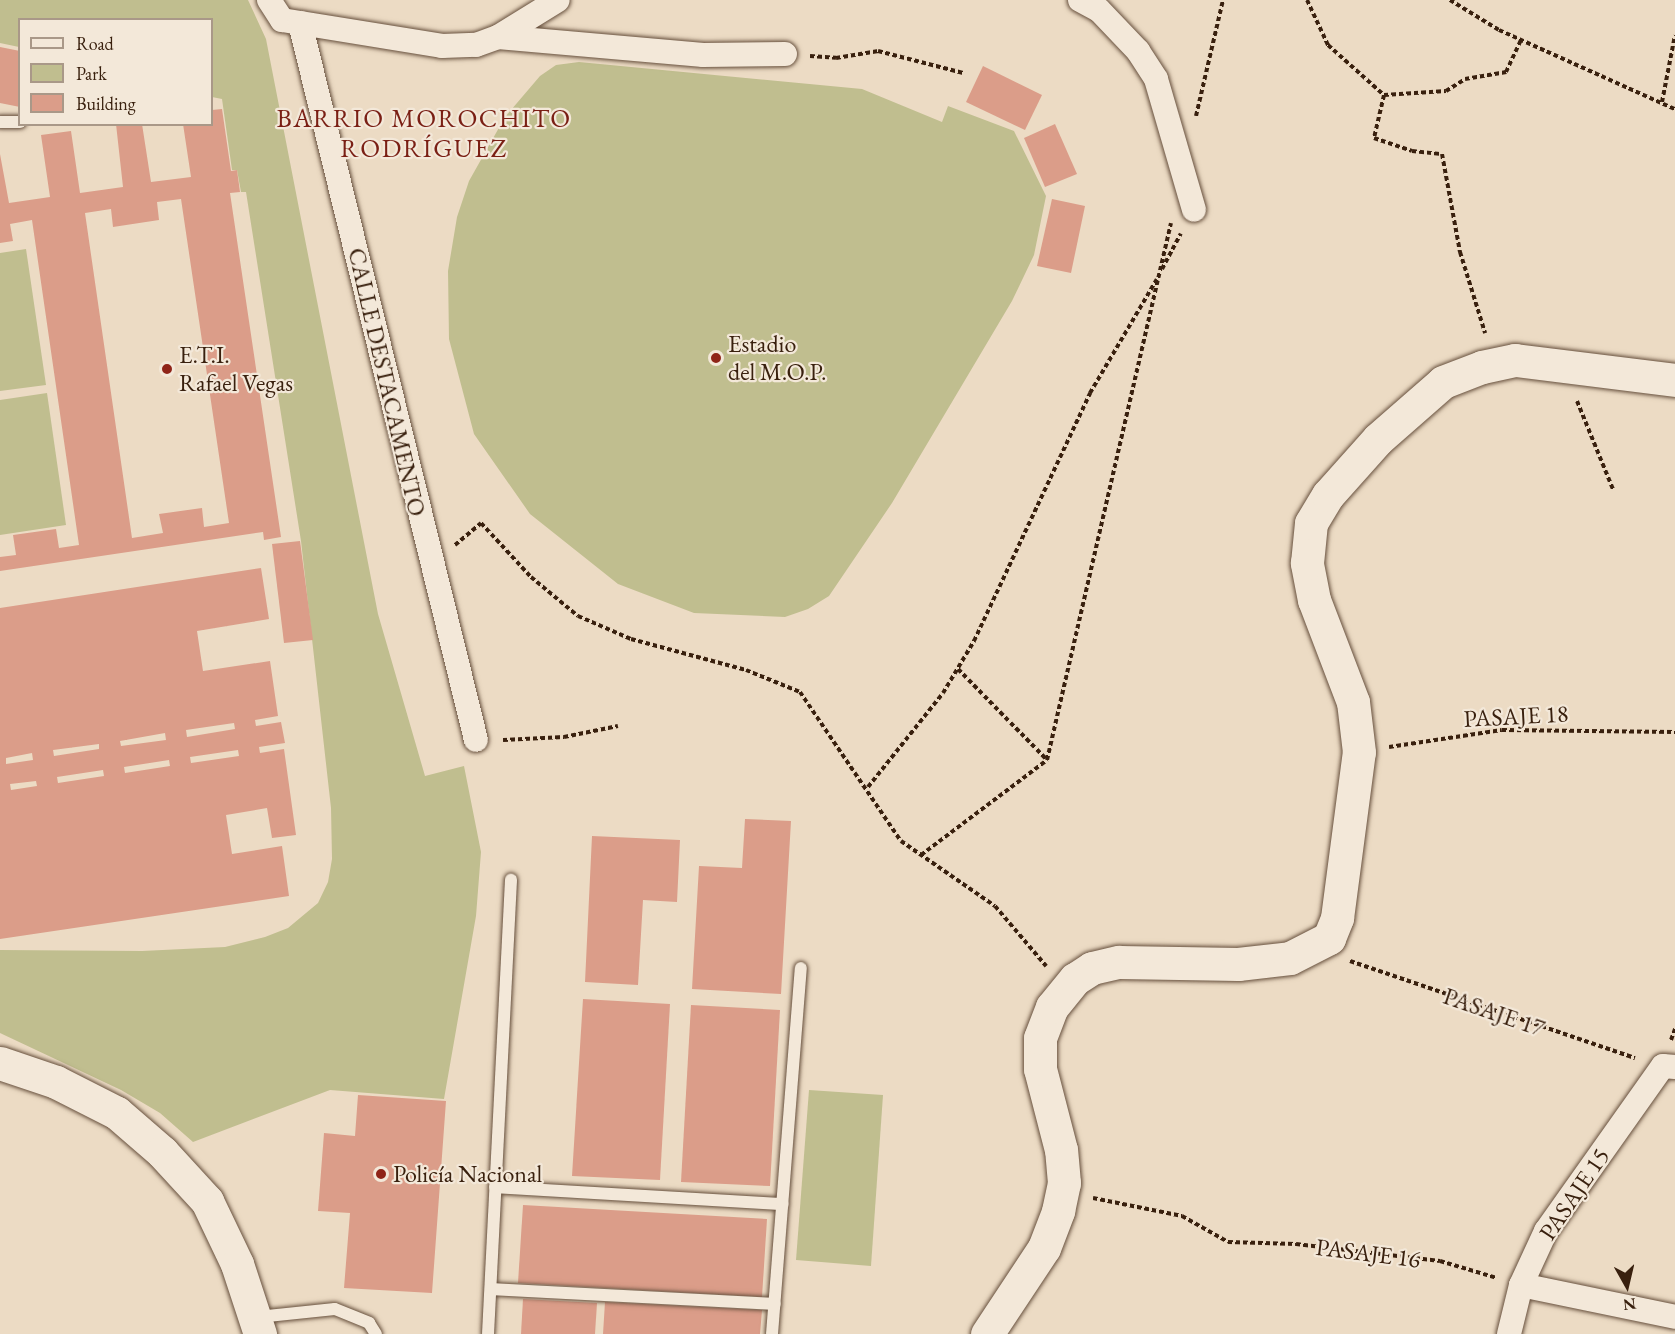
<!DOCTYPE html>
<meta charset="utf-8">
<style>
body{margin:0}
#map{position:relative;width:1675px;height:1334px;overflow:hidden;background:#ecdbc4;font-family:"EB Garamond",serif}
div>[style]{position:absolute}
[style*='--x']{left:calc(var(--x)*1px);top:calc(var(--y)*1px);width:calc(var(--w)*1px);rotate:calc(var(--a)*1deg)}
.green>*{inset:0;background:#c0be8f}
.building>*{inset:0;background:#db9d89}
.path>*{height:4px;margin-top:-2px;transform-origin:0;background:repeating-linear-gradient(90deg,#39200e 0 4.5px,transparent 0 7.5px)}
.roads{filter:drop-shadow(0 0 2px #664f3c) drop-shadow(0 0 2px #664f3c)}
.service>*{height:12px;margin:-6px;padding:0 6px;transform-origin:6px;border-radius:6px;background:#f3e8d9}
.minor>*{height:24px;margin:-12px;padding:0 12px;transform-origin:12px;border-radius:12px;background:#f3e8d9}
.secondary>*{height:33px;margin:-16.5px;padding:0 16.5px;transform-origin:16.5px;border-radius:16.5px;background:#f3e8d9}
.dots>*{width:16px;height:16px;translate:-50% -50%;box-sizing:border-box;border:3px solid #f3e8d9;border-radius:50%}
span{translate:-50% -50%;white-space:nowrap;text-align:center;line-height:1.15;-webkit-text-stroke:4.5px #f3e8d9;paint-order:stroke}
.poi-label{font-size:24px;color:#39200e}
.left{translate:0 -50%;text-align:left}
.street-label{font-size:24px;color:#39200e}
.neighbourhood-label{font-size:26px;color:#7a1f14;letter-spacing:1.5px}
.legend{position:absolute;left:18px;top:18px;width:195px;height:108px;box-sizing:border-box;background:#f3e8d9;border:2px solid #a99888;margin:0;padding:8px 10px;list-style:none;font-size:18px;color:#39200e}
.legend li{display:flex;align-items:center;gap:12px;height:30px}
.legend b{width:30px;border:2px solid #a99888}
.north{position:absolute;left:1597px;top:1256px;width:60px;height:60px;-webkit-text-stroke:4px #f3e8d9;paint-order:stroke;rotate:172deg;font-size:16px;font-weight:700;line-height:24px;text-align:center;color:#39200e}
.north::after{content:'';display:block;margin:auto;width:21px;height:27px;background:#39200e;clip-path:polygon(50% 0,100% 100%,50% 72%,0 100%)}
</style>
<div id="map">
<div class="green">
<i style="clip-path:polygon(0 0,248px 0,266px 39px,378px 614px,425px 776px,464px 766px,481px 852px,476px 916px,444px 1099px,330px 1090px,193px 1142px,160px 1113px,121px 1090px,0 1033px,0 950px,142px 951px,225px 947px,265px 937px,288px 928px,318px 903px,328px 882px,332px 859px,331px 808px,301px 541px,246px 192px,241px 192px,237px 170px,232px 170px,222px 99px,212px 97px,212px 20px,20px 20px,19px 47px,0 43px)"></i>
<i style="clip-path:polygon(579px 62px,862px 89px,942px 122px,948px 106px,1014px 131px,1046px 196px,1034px 255px,1012px 301px,892px 503px,829px 596px,808px 609px,785px 617px,694px 613px,618px 584px,530px 514px,474px 434px,449px 339px,448px 271px,457px 217px,469px 181px,505px 117px,540px 76px,556px 65px)"></i>
<i style="clip-path:polygon(26px 249px,46px 385px,0 391px,0 253px)"></i>
<i style="clip-path:polygon(47px 393px,66px 525px,0 535px,0 400px)"></i>
<i style="clip-path:polygon(809px 1090px,883px 1095px,871px 1266px,796px 1260px)"></i>
</div>
<div class="building">
<i style="clip-path:polygon(0 47px,20px 51px,20px 107px,0 103px)"></i>
<i style="clip-path:polygon(983px 66px,1042px 95px,1025px 130px,966px 102px)"></i>
<i style="clip-path:polygon(evenodd,222px 109px,231px 171px,237px 170px,240px 192px,230px 193px,281px 537px,264px 540px,263px 532px,0 571px,0 557px,16px 555px,13px 535px,56px 529px,59px 548px,79px 545px,32px 220px,10px 224px,13px 241px,0 243px,0 154px,9px 203px,50px 197px,41px 135px,71px 131px,80px 193px,123px 187px,116px 124px,142px 124px,151px 182px,191px 177px,183px 124px,212px 124px,212px 110px,222px 109px,181px 199px,229px 523px,204px 527px,202px 508px,159px 514px,163px 533px,132px 538px,85px 213px,111px 209px,113px 227px,159px 220px,157px 202px,181px 199px)"></i>
<i style="clip-path:polygon(1055px 124px,1077px 174px,1045px 187px,1024px 138px)"></i>
<i style="clip-path:polygon(1052px 199px,1085px 206px,1071px 273px,1037px 266px)"></i>
<i style="clip-path:polygon(300px 541px,313px 640px,284px 643px,272px 544px)"></i>
<i style="clip-path:polygon(evenodd,261px 568px,269px 619px,197px 631px,203px 671px,270px 661px,278px 716px,255px 720px,256px 726px,281px 722px,285px 743px,259px 747px,260px 753px,284px 749px,296px 835px,272px 838px,267px 808px,226px 815px,232px 854px,282px 846px,289px 896px,0 939px,0 608px,261px 568px,234px 723px,235px 729px,187px 737px,186px 730px,234px 723px,261px 568px,165px 733px,166px 740px,121px 746px,120px 741px,165px 733px,261px 568px,99px 744px,99px 749px,54px 756px,53px 750px,99px 744px,261px 568px,238px 750px,239px 756px,191px 763px,190px 757px,238px 750px,261px 568px,32px 753px,33px 760px,6px 764px,6px 758px,32px 753px,261px 568px,169px 760px,170px 766px,125px 773px,124px 767px,169px 760px,261px 568px,103px 770px,104px 776px,58px 783px,57px 777px,103px 770px,261px 568px,36px 781px,37px 786px,11px 790px,10px 784px,36px 781px)"></i>
<i style="clip-path:polygon(745px 819px,791px 821px,781px 994px,692px 989px,699px 866px,742px 868px)"></i>
<i style="clip-path:polygon(592px 836px,680px 840px,677px 902px,643px 900px,638px 985px,585px 982px)"></i>
<i style="clip-path:polygon(583px 999px,670px 1004px,660px 1180px,572px 1176px)"></i>
<i style="clip-path:polygon(691px 1005px,780px 1010px,770px 1186px,681px 1182px)"></i>
<i style="clip-path:polygon(358px 1095px,446px 1101px,432px 1293px,344px 1288px,350px 1213px,318px 1211px,324px 1133px,355px 1136px)"></i>
<i style="clip-path:polygon(523px 1205px,767px 1219px,762px 1297px,518px 1283px)"></i>
<i style="clip-path:polygon(523px 1299px,597px 1303px,595px 1334px,521px 1334px)"></i>
<i style="clip-path:polygon(605px 1302px,762px 1310px,760px 1334px,603px 1334px)"></i>
</div>
<div class="path">
<i style="--x:1307;--y:0;--w:50;--a:65"></i>
<i style="--x:1328;--y:45;--w:75;--a:41.8"></i>
<i style="--x:1384;--y:95;--w:62;--a:-3.7"></i>
<i style="--x:1446;--y:91;--w:22;--a:-32"></i>
<i style="--x:1465;--y:79;--w:42;--a:-9.7"></i>
<i style="--x:1506;--y:72;--w:35;--a:-65"></i>
<i style="--x:1450;--y:0;--w:57;--a:31.5"></i>
<i style="--x:1499;--y:30;--w:193;--a:24.2"></i>
<i style="--x:810;--y:56;--w:26;--a:4"></i>
<i style="--x:836;--y:58;--w:43;--a:-9.5"></i>
<i style="--x:878;--y:51;--w:88;--a:14.5"></i>
<i style="--x:1384;--y:95;--w:44;--a:103.1"></i>
<i style="--x:1374;--y:138;--w:40;--a:18.9"></i>
<i style="--x:1412;--y:151;--w:30;--a:6"></i>
<i style="--x:1442;--y:154;--w:100;--a:79.6"></i>
<i style="--x:1460;--y:252;--w:85;--a:72.8"></i>
<i style="--x:1662;--y:102;--w:68;--a:-79"></i>
<i style="--x:1196;--y:116;--w:119;--a:-76.9"></i>
<i style="--x:1162;--y:269;--w:40;--a:-62"></i>
<i style="--x:1577;--y:401;--w:95;--a:67.8"></i>
<i style="--x:455;--y:545;--w:34;--a:-40"></i>
<i style="--x:481;--y:523;--w:74;--a:47.2"></i>
<i style="--x:531;--y:577;--w:61;--a:39.7"></i>
<i style="--x:578;--y:616;--w:58;--a:23.5"></i>
<i style="--x:631;--y:639;--w:119;--a:15.1"></i>
<i style="--x:746;--y:670;--w:58;--a:22.2"></i>
<i style="--x:800;--y:692;--w:180;--a:55.9"></i>
<i style="--x:901;--y:841;--w:114;--a:34.7"></i>
<i style="--x:995;--y:906;--w:79;--a:49.6"></i>
<i style="--x:958;--y:669;--w:127;--a:45.6"></i>
<i style="--x:1047;--y:760;--w:551;--a:-77"></i>
<i style="--x:503;--y:740;--w:61;--a:-2.8"></i>
<i style="--x:564;--y:737;--w:55;--a:-11.5"></i>
<i style="--x:1389;--y:747;--w:114;--a:-8.6"></i>
<i style="--x:1502;--y:730;--w:173;--a:0.7"></i>
<i style="--x:868;--y:787;--w:120;--a:-51.4"></i>
<i style="--x:943;--y:693;--w:61;--a:-59.2"></i>
<i style="--x:974;--y:641;--w:274;--a:-64.9"></i>
<i style="--x:1090;--y:393;--w:132;--a:-59.6"></i>
<i style="--x:921;--y:855;--w:158;--a:-37"></i>
<i style="--x:1350;--y:961;--w:301;--a:18.8"></i>
<i style="--x:1671;--y:1040;--w:12;--a:-70"></i>
<i style="--x:1093;--y:1198;--w:91;--a:11.4"></i>
<i style="--x:1182;--y:1216;--w:53;--a:29.5"></i>
<i style="--x:1228;--y:1242;--w:68;--a:1.7"></i>
<i style="--x:1296;--y:1244;--w:145;--a:6.7"></i>
<i style="--x:1440;--y:1261;--w:59;--a:16.6"></i>
</div>
<div class="roads">
<div class="service">
<i style="--x:0;--y:122;--w:20;--a:0"></i>
<i style="--x:495;--y:1187;--w:288;--a:3.4"></i>
<i style="--x:491;--y:1289;--w:284;--a:3"></i>
<i style="--x:258;--y:1317;--w:77;--a:-5.9"></i>
<i style="--x:335;--y:1309;--w:37;--a:22"></i>
<i style="--x:369;--y:1323;--w:13;--a:58"></i>
<i style="--x:488;--y:1334;--w:455;--a:-87.1"></i>
<i style="--x:772;--y:1334;--w:367;--a:-85.5"></i>
</div>
<div class="minor">
<i style="--x:269;--y:0;--w:24;--a:57"></i>
<i style="--x:282;--y:20;--w:162;--a:9.2"></i>
<i style="--x:442;--y:46;--w:34;--a:-2"></i>
<i style="--x:476;--y:45;--w:23;--a:-20"></i>
<i style="--x:498;--y:37;--w:70;--a:-31.7"></i>
<i style="--x:1080;--y:0;--w:21;--a:28"></i>
<i style="--x:1099;--y:10;--w:57;--a:46.4"></i>
<i style="--x:1138;--y:51;--w:33;--a:57"></i>
<i style="--x:1156;--y:79;--w:136;--a:73.8"></i>
<i style="--x:300;--y:23;--w:738;--a:76.21"></i>
<i style="--x:498;--y:37;--w:206;--a:5"></i>
<i style="--x:703;--y:55;--w:82;--a:-0.7"></i>
<i style="--x:1521;--y:1285;--w:157;--a:11.7"></i>
<i style="--x:1509;--y:1334;--w:50;--a:-76.2"></i>
<i style="--x:1521;--y:1285;--w:60;--a:-65.2"></i>
<i style="--x:1546;--y:1231;--w:202;--a:-54.7"></i>
<i style="--x:1663;--y:1066;--w:12;--a:5"></i>
</div>
<div class="secondary">
<i style="--x:0;--y:1063;--w:59;--a:18.7"></i>
<i style="--x:56;--y:1082;--w:68;--a:26.9"></i>
<i style="--x:117;--y:1113;--w:60;--a:40.9"></i>
<i style="--x:162;--y:1152;--w:67;--a:47.4"></i>
<i style="--x:207;--y:1201;--w:70;--a:64.5"></i>
<i style="--x:237;--y:1264;--w:74;--a:71.8"></i>
<i style="--x:987;--y:1334;--w:103;--a:-56.5"></i>
<i style="--x:1044;--y:1248;--w:40;--a:-69"></i>
<i style="--x:1058;--y:1211;--w:29;--a:-78"></i>
<i style="--x:1064;--y:1183;--w:33;--a:-95"></i>
<i style="--x:1061;--y:1150;--w:84;--a:-104.5"></i>
<i style="--x:1040;--y:1069;--w:31;--a:-90"></i>
<i style="--x:1040;--y:1038;--w:33;--a:-69"></i>
<i style="--x:1052;--y:1007;--w:36;--a:-51"></i>
<i style="--x:1075;--y:979;--w:20;--a:-33"></i>
<i style="--x:1092;--y:968;--w:28;--a:-13"></i>
<i style="--x:1119;--y:962;--w:119;--a:1"></i>
<i style="--x:1238;--y:964;--w:52;--a:-6.6"></i>
<i style="--x:1290;--y:958;--w:44;--a:-27.1"></i>
<i style="--x:1329;--y:938;--w:22;--a:-68"></i>
<i style="--x:1337;--y:918;--w:167;--a:-82.5"></i>
<i style="--x:1359;--y:752;--w:50;--a:-96.8"></i>
<i style="--x:1353;--y:702;--w:109;--a:-110.9"></i>
<i style="--x:1314;--y:600;--w:38;--a:-101"></i>
<i style="--x:1307;--y:563;--w:40;--a:-84.3"></i>
<i style="--x:1311;--y:523;--w:33;--a:-59"></i>
<i style="--x:1328;--y:495;--w:75;--a:-48.2"></i>
<i style="--x:1378;--y:439;--w:86;--a:-41.2"></i>
<i style="--x:1443;--y:382;--w:42;--a:-21"></i>
<i style="--x:1482;--y:367;--w:34;--a:-12"></i>
<i style="--x:1515;--y:360;--w:161;--a:7.1"></i>
</div>
</div>
<div class="dots">
<i style="left:716px;top:358px;background:#8f2418"></i>
<i style="left:167px;top:369px;background:#8f2418"></i>
<i style="left:381px;top:1174px;background:#8f2418"></i>
</div>
<div class="poi-label">
<span class="left" style="left:728px;top:358px">Estadio<br>del M.O.P.</span>
<span class="left" style="left:179px;top:369px">E.T.I.<br>Rafael Vegas</span>
<span class="left" style="left:393px;top:1174px">Policía Nacional</span>
</div>
<div class="street-label">
<span style="left:387px;top:382px;rotate:77deg">CALLE DESTACAMENTO</span>
<span style="left:1516px;top:716px;rotate:-3deg">PASAJE 18</span>
<span style="left:1494px;top:1012px;rotate:19deg">PASAJE 17</span>
<span style="left:1574px;top:1194px;rotate:-56deg">PASAJE 15</span>
<span style="left:1368px;top:1253px;rotate:7deg">PASAJE 16</span>
</div>
<div class="neighbourhood-label">
<span style="left:424px;top:134px">BARRIO MOROCHITO<br>RODRÍGUEZ</span>
</div>
<ul class="legend">
<li><b style="height:8px;background:#f3e8d9"></b>Road</li>
<li><b style="height:16px;background:#c0be8f"></b>Park</li>
<li><b style="height:16px;background:#db9d89"></b>Building</li>
</ul>
<div class="north">N</div>
</div>
